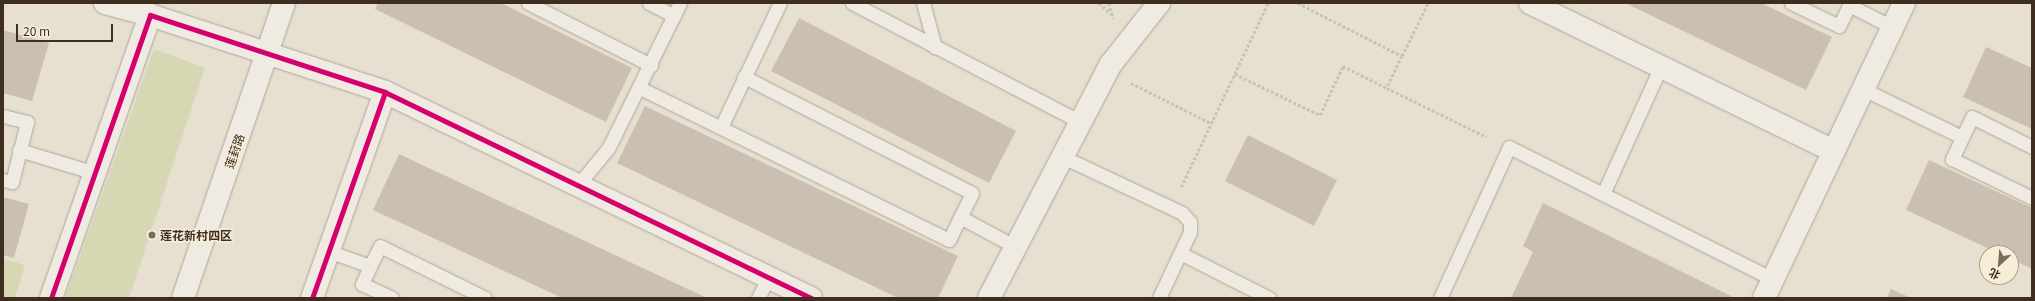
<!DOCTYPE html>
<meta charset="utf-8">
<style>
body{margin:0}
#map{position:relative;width:2035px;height:301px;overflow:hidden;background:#e7e0d1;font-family:Georgia,"Noto Sans SC",serif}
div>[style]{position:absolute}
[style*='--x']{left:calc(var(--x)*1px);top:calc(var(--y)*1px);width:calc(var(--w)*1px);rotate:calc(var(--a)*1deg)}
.green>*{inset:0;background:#d6d7b3}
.building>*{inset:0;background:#cbbfb2}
.path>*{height:2.5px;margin-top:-1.25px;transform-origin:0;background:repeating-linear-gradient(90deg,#c8c2b9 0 3px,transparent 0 5px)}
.roads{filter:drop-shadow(0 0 1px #ada599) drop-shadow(0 0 1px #ada599)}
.lane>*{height:13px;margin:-6.5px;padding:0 6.5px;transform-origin:6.5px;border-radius:6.5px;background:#efebe3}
.street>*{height:22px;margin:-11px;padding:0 11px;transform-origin:11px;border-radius:11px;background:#efebe3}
.secondary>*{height:22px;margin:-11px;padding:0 11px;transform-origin:11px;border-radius:11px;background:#efebe3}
.cycleway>*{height:5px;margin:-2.5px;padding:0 2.5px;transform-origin:2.5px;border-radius:2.5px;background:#d6006c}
.dots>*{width:11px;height:11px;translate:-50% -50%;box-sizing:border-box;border:2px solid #f7eed8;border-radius:50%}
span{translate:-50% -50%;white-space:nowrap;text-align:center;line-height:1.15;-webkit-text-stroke:3px #f7eed8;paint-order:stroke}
.street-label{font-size:12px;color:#3d2e20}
.poi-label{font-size:12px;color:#3d2e20;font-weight:700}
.left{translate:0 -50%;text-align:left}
.frame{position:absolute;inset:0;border:4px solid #3d2e20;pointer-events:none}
.north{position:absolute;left:1979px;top:245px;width:40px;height:40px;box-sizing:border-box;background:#f7eed8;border:1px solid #ada18e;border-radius:50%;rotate:206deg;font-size:11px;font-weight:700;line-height:16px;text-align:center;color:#3d2e20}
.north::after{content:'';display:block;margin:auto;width:14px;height:18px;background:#786c5e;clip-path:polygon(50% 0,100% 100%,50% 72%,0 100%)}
.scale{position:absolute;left:16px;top:24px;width:97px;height:18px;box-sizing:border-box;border:2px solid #3d2e20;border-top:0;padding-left:5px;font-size:12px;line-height:14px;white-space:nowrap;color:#3d2e20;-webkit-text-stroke:3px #f7eed8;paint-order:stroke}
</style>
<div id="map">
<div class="green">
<i style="clip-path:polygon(154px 49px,205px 68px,129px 298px,65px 298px)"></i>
<i style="clip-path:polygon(3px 259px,25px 265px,15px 298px,3px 298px)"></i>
</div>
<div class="building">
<i style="clip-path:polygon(378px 3px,501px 3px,632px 68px,606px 122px,375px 9px)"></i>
<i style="clip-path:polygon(1625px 3px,1761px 3px,1832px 37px,1806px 90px)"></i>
<i style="clip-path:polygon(799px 18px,1016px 131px,989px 183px,771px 71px)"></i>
<i style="clip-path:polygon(3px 30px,49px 43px,32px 101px,3px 93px)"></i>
<i style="clip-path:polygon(1986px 47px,2032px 68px,2032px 129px,1963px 97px)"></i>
<i style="clip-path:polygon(645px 106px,958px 256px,938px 298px,898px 298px,617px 163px)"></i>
<i style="clip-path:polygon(1248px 135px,1337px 180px,1314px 226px,1225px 181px)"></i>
<i style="clip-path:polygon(399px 154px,707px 298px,562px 298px,373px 210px)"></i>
<i style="clip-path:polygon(1929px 160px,2032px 208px,2032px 269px,2011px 259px,2011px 253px,1998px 253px,1906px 210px)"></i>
<i style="clip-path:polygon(3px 197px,29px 204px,14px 258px,3px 255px)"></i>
<i style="clip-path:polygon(1543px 203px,1731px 296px,1730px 298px,1511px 298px,1533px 252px,1523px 246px)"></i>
<i style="clip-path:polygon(1891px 289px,1911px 298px,1887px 298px)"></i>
</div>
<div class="path">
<i style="--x:1099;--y:3;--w:13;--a:42"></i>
<i style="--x:1109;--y:3;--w:16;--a:75"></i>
<i style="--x:1298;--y:3;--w:117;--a:27"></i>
<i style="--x:1402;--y:56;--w:59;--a:-63.9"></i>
<i style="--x:1402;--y:56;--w:35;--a:115"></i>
<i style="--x:1387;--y:88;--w:111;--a:26.1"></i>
<i style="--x:1235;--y:74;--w:94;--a:25.8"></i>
<i style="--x:1320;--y:115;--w:54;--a:-64.9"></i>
<i style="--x:1343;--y:66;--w:49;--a:26.6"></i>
<i style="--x:1131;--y:83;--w:89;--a:26.6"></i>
<i style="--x:1181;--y:187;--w:204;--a:-64.7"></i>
</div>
<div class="roads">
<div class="lane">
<i style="--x:528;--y:3;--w:138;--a:26.8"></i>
<i style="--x:649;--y:3;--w:28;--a:27"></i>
<i style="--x:852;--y:3;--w:258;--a:27.5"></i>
<i style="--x:923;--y:3;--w:46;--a:74.7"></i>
<i style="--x:1791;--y:3;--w:53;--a:25.6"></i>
<i style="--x:1839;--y:26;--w:25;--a:-64"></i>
<i style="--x:1849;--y:5;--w:48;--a:27.1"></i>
<i style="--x:640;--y:88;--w:344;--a:26.2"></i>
<i style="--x:949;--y:240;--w:52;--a:-63.9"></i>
<i style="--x:972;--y:193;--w:256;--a:-153"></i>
<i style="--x:1863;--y:89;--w:110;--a:25.9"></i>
<i style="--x:3;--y:116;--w:25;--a:14"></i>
<i style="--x:27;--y:122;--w:62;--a:104"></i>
<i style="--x:12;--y:182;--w:9;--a:-167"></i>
<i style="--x:721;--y:127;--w:137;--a:-64.6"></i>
<i style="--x:2032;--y:147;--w:67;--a:-153.4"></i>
<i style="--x:1972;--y:117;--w:47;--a:115.5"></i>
<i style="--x:1952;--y:159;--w:89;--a:26"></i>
<i style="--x:19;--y:150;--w:79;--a:16.8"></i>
<i style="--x:1063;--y:157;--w:132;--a:25.2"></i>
<i style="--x:1182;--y:213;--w:12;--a:48"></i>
<i style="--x:1190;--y:222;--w:10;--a:90"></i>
<i style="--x:1190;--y:232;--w:23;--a:115"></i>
<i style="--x:1180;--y:253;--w:100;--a:26.8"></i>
<i style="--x:578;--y:185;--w:49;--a:-50.8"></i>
<i style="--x:609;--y:147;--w:161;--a:-63.8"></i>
<i style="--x:1603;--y:194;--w:141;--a:-65.6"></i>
<i style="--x:960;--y:217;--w:64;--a:28.2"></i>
<i style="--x:328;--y:251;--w:45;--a:19.7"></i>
<i style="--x:370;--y:266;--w:22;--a:-63"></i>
<i style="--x:380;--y:246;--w:117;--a:26.3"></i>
<i style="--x:370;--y:266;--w:20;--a:114"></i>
<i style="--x:362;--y:284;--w:33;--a:25"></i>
<i style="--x:758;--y:298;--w:22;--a:-63"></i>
<i style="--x:1159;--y:298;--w:50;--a:-65"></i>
<i style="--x:1440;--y:298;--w:166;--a:-65.4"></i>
<i style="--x:1509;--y:147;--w:295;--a:26.6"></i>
</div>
<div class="street">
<i style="--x:105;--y:3;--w:47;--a:14.9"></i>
<i style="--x:1530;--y:3;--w:338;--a:26"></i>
<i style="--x:385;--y:92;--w:473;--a:25.8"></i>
<i style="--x:51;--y:298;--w:300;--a:-70.7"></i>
<i style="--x:150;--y:15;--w:247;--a:18.1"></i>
<i style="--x:385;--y:92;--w:219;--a:109.5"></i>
<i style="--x:989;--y:298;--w:264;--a:-62.5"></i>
<i style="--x:1111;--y:64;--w:78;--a:-51.8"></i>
<i style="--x:1764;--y:298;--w:327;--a:-64.6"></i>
</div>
<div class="secondary">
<i style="--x:183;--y:298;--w:312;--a:-71.1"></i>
</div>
</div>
<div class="cycleway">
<i style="--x:385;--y:92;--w:473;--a:25.8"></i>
<i style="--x:51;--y:298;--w:300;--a:-70.7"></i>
<i style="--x:150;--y:15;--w:247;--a:18.1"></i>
<i style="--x:385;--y:92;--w:219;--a:109.5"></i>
</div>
<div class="dots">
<i style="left:152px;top:235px;background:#786c5e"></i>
</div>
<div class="street-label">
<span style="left:234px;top:151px;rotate:-71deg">莲葑路</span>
</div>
<div class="poi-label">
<span class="left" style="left:160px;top:235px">莲花新村四区</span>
</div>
<div class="frame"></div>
<div class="north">北</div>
<div class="scale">20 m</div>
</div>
